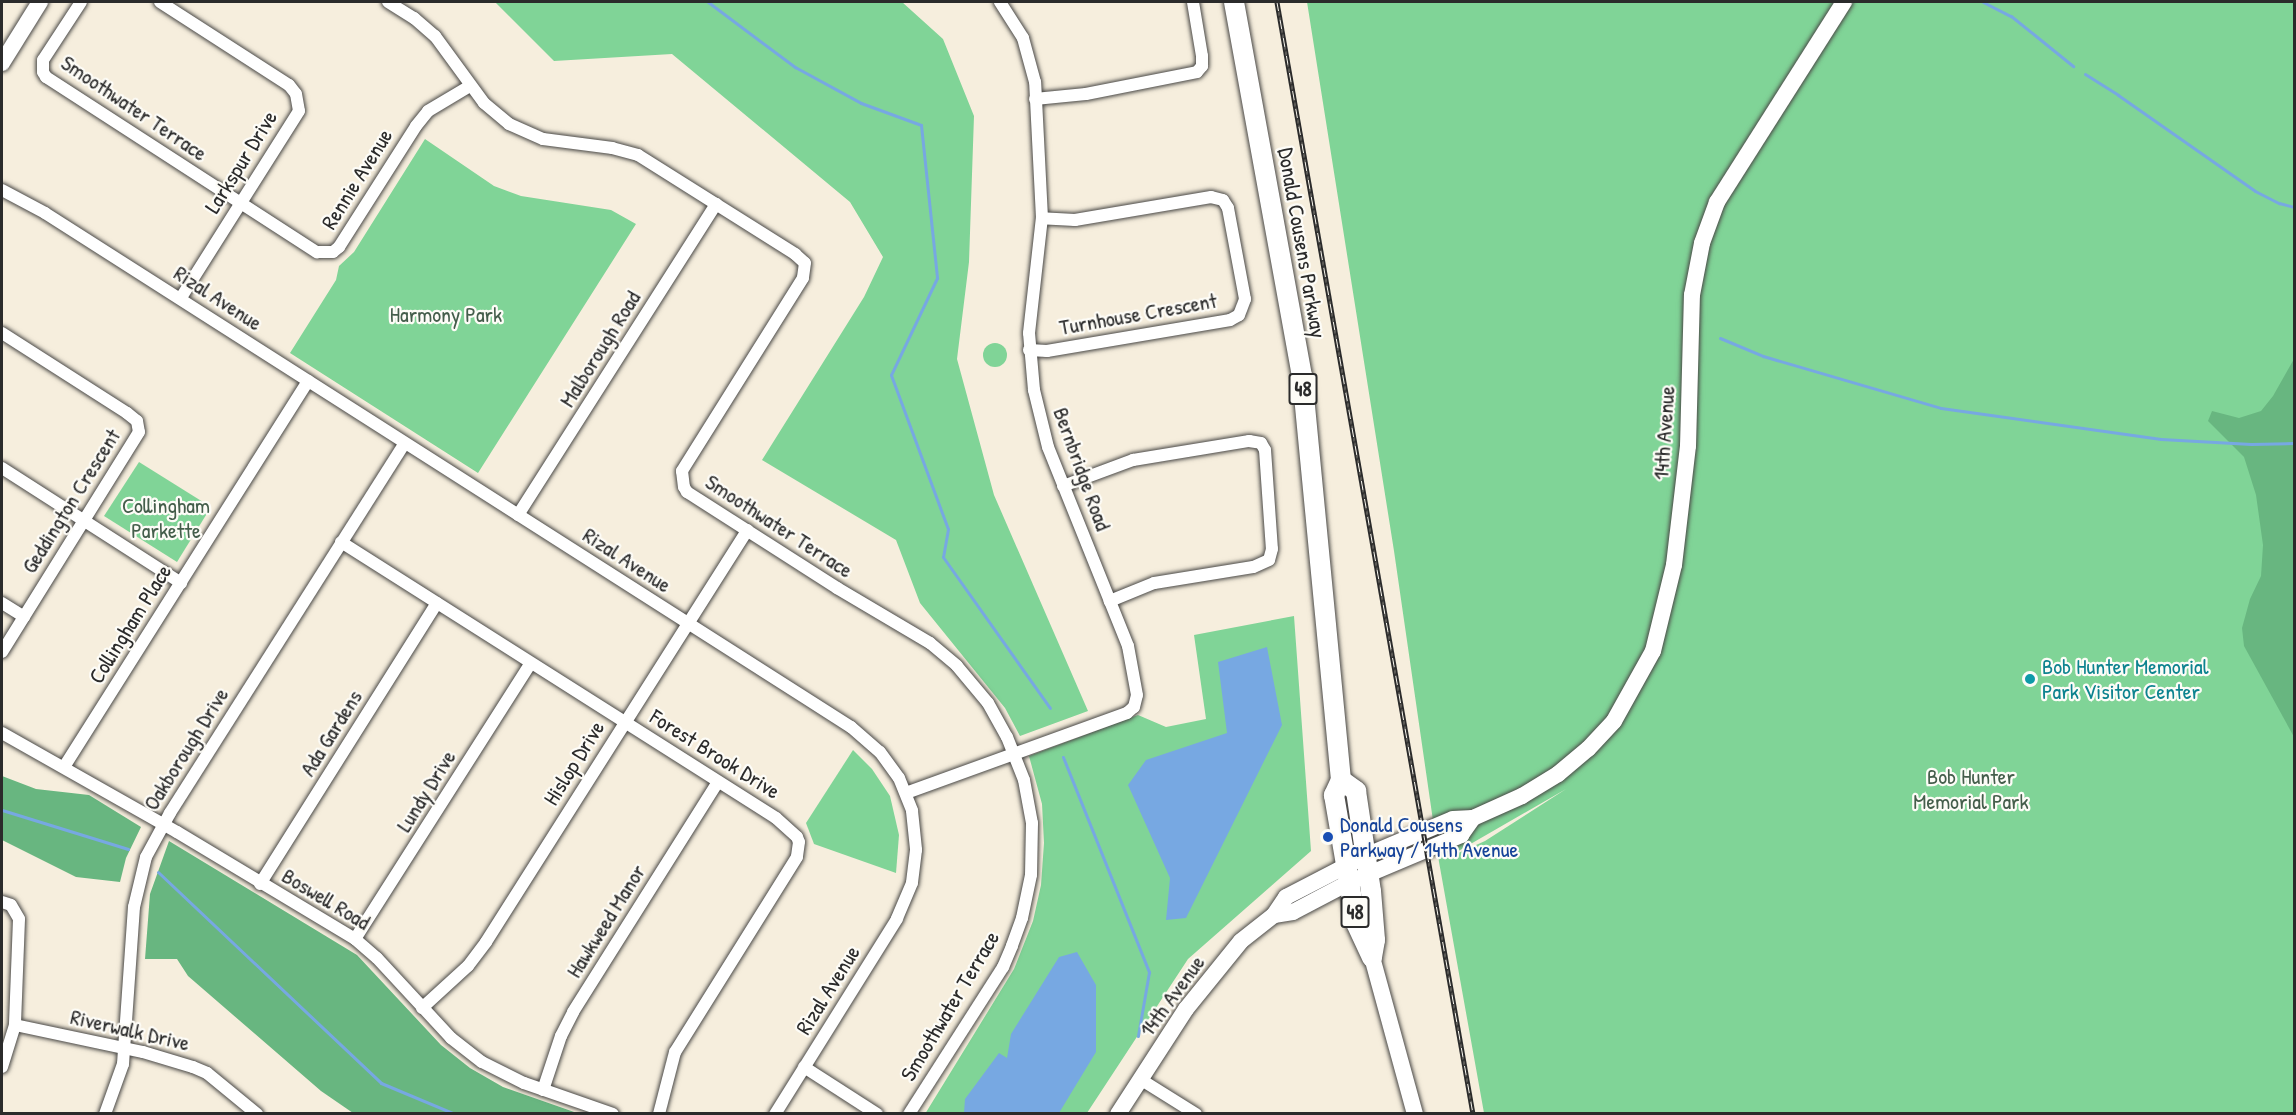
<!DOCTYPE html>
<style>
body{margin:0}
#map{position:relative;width:2296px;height:1115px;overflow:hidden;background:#f6eedd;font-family:"Patrick Hand",sans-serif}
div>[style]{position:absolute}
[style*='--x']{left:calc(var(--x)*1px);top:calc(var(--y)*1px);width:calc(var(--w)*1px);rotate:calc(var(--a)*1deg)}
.green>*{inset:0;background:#80d497}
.round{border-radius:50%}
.forest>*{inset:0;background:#68b680}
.water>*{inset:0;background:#77a8e2}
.stream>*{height:3px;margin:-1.5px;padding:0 1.5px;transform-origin:1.5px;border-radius:1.5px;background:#77a8e2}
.roads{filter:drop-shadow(0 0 2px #494846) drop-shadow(0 0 2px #494846)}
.street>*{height:12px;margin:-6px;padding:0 6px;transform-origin:6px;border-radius:6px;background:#fff}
.secondary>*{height:16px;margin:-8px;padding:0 8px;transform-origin:8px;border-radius:8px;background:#fff}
.primary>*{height:20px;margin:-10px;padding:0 10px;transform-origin:10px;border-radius:10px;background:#fff}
.rail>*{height:5px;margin-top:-2.5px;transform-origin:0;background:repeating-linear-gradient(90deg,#fdfcf7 0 9px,#2b2b2b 0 18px);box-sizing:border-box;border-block:2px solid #2b2b2b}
.dots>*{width:16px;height:16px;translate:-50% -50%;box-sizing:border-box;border:3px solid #fdfcf7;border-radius:50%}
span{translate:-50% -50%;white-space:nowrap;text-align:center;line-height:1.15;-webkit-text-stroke:4.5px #fdfcf7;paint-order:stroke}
.shield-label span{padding:2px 4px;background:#fdfcf7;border:2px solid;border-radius:4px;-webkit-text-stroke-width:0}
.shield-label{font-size:21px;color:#2b2b2b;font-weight:700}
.street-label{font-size:22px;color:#2b2b2b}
.park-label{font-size:22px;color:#445e4b}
.culture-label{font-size:22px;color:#0d838f}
.left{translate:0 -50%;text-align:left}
.transit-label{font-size:22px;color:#164399}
.frame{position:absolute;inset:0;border:3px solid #2b2b2b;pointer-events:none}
</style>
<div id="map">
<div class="green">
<i style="clip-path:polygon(495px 2px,902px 2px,943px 39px,974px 116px,969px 262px,957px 359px,994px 495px,1088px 711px,1020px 736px,1005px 708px,920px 603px,896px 540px,762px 460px,864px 297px,883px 257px,850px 202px,672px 54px,554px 61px)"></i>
<i style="clip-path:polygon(evenodd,1307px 2px,2294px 2px,2294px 1113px,1484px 1113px,1439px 862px,1394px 551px,1307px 2px,1566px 789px,1485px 841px,1447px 858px,1448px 857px,1566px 789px)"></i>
<i style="clip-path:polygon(425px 139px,494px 186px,521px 196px,611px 210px,636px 224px,478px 473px,290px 353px,336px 280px,339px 266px,354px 252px)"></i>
<i class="round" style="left:983px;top:343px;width:24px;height:24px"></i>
<i style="clip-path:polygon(139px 462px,211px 507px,177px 562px,104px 516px)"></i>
<i style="clip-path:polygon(1294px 616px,1311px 851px,1188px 959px,1087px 1113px,925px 1114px,1014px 969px,1033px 921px,1041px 885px,1044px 843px,1042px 804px,1029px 756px,1138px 715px,1166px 727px,1206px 719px,1194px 635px)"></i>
<i style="clip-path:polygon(853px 750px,872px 769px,890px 796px,899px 835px,896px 873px,814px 844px,806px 823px)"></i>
</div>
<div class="forest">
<i style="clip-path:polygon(2294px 359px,2294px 737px,2244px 646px,2242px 628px,2250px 599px,2261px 576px,2263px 545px,2256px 495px,2244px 457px,2208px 421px,2212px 411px,2239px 418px,2261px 411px,2273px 396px)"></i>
<i style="clip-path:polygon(2px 776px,36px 789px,89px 795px,141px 827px,126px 858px,120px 882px,76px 877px,2px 840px)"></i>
<i style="clip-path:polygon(169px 841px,357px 955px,441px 1045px,470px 1068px,503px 1087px,577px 1113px,353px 1113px,321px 1091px,188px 976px,177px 959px,145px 959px,150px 894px)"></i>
</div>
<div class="water">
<i style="clip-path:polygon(1267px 647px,1282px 725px,1186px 918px,1166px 920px,1170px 878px,1128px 785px,1146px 760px,1227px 733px,1218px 662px)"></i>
<i style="clip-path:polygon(1077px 952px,1096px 985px,1096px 1052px,1059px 1113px,964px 1113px,965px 1099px,999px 1053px,1007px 1058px,1011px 1034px,1059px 957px)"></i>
</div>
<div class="stream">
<i style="--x:708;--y:2;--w:109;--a:36.8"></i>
<i style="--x:795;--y:67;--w:75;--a:28.6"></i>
<i style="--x:861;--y:103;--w:64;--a:20.1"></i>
<i style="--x:921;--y:125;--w:154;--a:84"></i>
<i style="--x:937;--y:278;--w:107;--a:115.4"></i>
<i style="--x:891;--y:375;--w:164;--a:69.7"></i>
<i style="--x:948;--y:529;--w:28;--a:100"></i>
<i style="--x:943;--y:557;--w:185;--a:54.7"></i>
<i style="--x:1983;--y:2;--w:31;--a:27"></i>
<i style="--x:2011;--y:16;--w:80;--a:38.9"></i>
<i style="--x:2085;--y:74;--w:39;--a:32"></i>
<i style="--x:2118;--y:95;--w:167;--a:35"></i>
<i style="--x:2255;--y:191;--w:27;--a:27"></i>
<i style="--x:2279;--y:203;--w:16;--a:15"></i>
<i style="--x:1720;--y:338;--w:47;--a:22.7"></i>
<i style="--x:1763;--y:356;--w:185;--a:16.3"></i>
<i style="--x:1941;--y:408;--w:222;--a:8"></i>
<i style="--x:2161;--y:439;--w:90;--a:3.2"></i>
<i style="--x:2251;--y:444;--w:43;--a:-1.3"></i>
<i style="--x:1063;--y:757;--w:232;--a:68.2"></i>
<i style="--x:1149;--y:972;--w:65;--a:99.8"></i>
<i style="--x:2;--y:810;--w:132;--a:17.2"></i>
<i style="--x:158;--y:872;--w:307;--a:43.4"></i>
<i style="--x:381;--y:1083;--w:80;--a:22.7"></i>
</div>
<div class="roads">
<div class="street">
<i style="--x:81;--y:2;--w:69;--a:123.2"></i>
<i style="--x:43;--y:60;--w:12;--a:90"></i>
<i style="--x:43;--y:72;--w:6;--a:59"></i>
<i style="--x:46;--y:77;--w:323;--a:32.9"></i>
<i style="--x:317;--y:252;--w:16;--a:0"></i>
<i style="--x:333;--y:252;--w:8;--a:-40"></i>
<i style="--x:339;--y:247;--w:143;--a:-57.5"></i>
<i style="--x:416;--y:126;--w:19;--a:-51"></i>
<i style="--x:428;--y:111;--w:49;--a:-30.8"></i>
<i style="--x:160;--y:2;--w:153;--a:32.8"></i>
<i style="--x:289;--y:85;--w:11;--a:52"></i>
<i style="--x:296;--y:94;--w:17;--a:80"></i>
<i style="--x:299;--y:111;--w:222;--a:122.3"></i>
<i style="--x:388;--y:2;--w:31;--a:32"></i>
<i style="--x:414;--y:18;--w:28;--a:41"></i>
<i style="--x:435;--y:36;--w:83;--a:53.8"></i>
<i style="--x:484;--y:103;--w:33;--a:40"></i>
<i style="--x:509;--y:124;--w:37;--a:24"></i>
<i style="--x:543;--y:139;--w:70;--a:7.4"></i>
<i style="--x:612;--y:148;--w:27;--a:15"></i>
<i style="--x:638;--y:155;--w:186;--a:32.2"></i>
<i style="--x:795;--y:254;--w:13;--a:42"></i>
<i style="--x:805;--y:263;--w:15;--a:98"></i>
<i style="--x:803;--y:278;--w:228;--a:122.1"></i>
<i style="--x:682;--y:471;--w:16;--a:83"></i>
<i style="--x:684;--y:487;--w:6;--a:59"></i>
<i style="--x:687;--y:492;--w:178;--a:32.6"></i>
<i style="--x:837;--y:588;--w:108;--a:30.6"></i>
<i style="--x:930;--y:643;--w:35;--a:40"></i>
<i style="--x:957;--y:666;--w:48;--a:50"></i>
<i style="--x:988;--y:703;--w:39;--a:61"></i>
<i style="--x:1007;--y:737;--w:46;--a:68.4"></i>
<i style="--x:1024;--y:780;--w:44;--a:79.5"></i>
<i style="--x:1032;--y:823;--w:52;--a:91.1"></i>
<i style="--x:1031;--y:875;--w:44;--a:101.8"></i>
<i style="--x:1022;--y:918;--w:30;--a:110"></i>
<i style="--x:1012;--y:946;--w:23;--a:113"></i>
<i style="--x:1003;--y:967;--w:174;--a:122.6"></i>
<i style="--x:1035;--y:99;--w:51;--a:-5.6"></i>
<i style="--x:1086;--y:94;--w:113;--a:-11.2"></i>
<i style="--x:1197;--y:72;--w:8;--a:-50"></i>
<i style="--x:1202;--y:66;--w:10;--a:-90"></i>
<i style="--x:1202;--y:56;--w:55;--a:-99.5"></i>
<i style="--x:2;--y:190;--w:49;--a:28.1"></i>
<i style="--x:45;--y:213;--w:956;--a:32.53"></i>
<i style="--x:851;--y:727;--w:38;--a:41"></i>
<i style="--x:880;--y:752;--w:32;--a:54"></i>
<i style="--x:899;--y:778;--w:35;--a:68"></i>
<i style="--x:912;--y:811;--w:39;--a:84"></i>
<i style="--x:916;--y:850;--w:33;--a:97"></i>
<i style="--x:912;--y:883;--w:39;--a:113"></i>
<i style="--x:897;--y:919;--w:230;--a:122"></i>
<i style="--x:2;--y:333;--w:148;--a:32.6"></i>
<i style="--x:127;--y:413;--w:13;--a:39"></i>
<i style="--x:137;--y:421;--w:11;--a:80"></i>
<i style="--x:139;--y:432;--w:259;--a:121.9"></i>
<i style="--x:1029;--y:350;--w:18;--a:3"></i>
<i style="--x:1047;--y:351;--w:186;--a:-9.6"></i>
<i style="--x:1230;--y:320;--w:10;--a:-29"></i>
<i style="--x:1239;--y:315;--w:17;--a:-69"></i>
<i style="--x:1245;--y:299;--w:93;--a:-100.6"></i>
<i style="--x:1228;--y:208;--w:9;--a:-122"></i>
<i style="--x:1223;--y:200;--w:12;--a:-166"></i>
<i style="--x:1211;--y:197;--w:138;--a:170.4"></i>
<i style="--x:1075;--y:220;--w:33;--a:-177"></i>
<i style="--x:2;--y:468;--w:213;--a:32.7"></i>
<i style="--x:1063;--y:486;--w:75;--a:-20.4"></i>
<i style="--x:1133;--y:460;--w:118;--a:-9.3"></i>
<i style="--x:1249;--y:441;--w:12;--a:9"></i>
<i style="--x:1261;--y:443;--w:8;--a:60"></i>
<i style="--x:1265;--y:450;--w:99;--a:86"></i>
<i style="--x:1272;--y:549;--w:11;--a:105"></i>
<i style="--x:1269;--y:560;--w:17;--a:156"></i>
<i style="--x:1253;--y:567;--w:100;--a:170.8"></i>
<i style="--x:1154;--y:583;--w:48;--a:157.8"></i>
<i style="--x:518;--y:515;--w:369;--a:-57.5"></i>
<i style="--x:341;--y:542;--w:515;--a:32.39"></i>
<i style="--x:776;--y:818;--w:28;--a:42"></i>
<i style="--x:797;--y:837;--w:5;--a:68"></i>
<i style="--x:799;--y:842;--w:15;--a:98"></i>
<i style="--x:797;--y:857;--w:230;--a:122"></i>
<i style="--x:675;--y:1052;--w:64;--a:104.5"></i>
<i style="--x:2;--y:603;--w:26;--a:32"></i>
<i style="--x:2;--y:733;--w:201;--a:29.5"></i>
<i style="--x:177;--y:832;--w:208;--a:31"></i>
<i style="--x:355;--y:939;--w:29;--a:41"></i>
<i style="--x:377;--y:958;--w:109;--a:47.2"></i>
<i style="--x:451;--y:1038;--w:39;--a:38"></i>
<i style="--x:482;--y:1062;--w:47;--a:26.6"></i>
<i style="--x:524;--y:1083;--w:94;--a:19.2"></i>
<i style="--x:64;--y:767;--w:457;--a:-57.7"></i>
<i style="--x:906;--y:793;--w:235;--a:-19.9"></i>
<i style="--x:1127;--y:713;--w:9;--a:-41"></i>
<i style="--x:1134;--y:707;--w:12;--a:-76"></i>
<i style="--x:1137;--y:695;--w:50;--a:-100.4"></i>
<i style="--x:1128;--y:646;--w:214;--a:-111.9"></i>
<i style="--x:1048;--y:447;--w:59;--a:-103.8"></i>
<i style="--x:1034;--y:390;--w:57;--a:-95"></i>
<i style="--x:1029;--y:333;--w:116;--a:-83.6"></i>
<i style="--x:1042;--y:218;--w:136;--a:-92.9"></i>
<i style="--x:1035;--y:82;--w:46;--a:-105.3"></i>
<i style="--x:1023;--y:38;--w:43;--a:-122.6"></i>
<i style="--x:260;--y:884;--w:332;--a:-57.8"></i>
<i style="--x:2;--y:902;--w:9;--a:18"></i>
<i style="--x:11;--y:905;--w:16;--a:60"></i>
<i style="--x:19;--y:919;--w:106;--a:92.2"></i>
<i style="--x:15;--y:1025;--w:44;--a:107.2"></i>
<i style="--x:355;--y:939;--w:326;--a:-57.5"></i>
<i style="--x:422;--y:1008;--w:62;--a:-42.4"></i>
<i style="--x:468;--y:966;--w:30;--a:-53"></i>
<i style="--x:486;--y:942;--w:488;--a:-57.6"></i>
<i style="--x:15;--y:1025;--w:131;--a:11.9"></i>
<i style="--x:143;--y:1052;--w:52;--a:16.7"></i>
<i style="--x:193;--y:1067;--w:15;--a:23"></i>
<i style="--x:207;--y:1073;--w:65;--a:39.4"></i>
<i style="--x:804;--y:1067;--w:87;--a:32.8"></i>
<i style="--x:1140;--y:1079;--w:66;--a:32"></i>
<i style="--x:543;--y:1090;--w:57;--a:-71.6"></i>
<i style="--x:561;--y:1036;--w:27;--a:-63"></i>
<i style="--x:573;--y:1012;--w:272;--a:-57.8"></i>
<i style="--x:105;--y:1114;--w:53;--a:-70.2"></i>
<i style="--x:123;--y:1064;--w:157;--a:-86"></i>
<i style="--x:134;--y:907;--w:51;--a:-76.5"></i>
<i style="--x:146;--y:857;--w:50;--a:-61.4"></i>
<i style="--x:170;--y:813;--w:438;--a:-57.6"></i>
</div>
<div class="secondary">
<i style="--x:2;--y:63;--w:72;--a:-58.1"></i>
<i style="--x:1274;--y:915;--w:19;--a:-9"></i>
<i style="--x:1293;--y:912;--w:64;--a:-27.8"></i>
<i style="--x:1350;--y:882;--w:121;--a:-22.9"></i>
<i style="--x:1461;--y:835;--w:21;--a:-55"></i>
<i style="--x:1372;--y:957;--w:163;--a:74.7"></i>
<i style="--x:1118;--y:1114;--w:125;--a:-57.1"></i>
<i style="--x:1186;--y:1009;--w:87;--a:-51"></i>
<i style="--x:1241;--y:941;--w:42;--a:-38.2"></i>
<i style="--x:1274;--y:915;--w:22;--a:-56"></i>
<i style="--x:1286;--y:897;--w:89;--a:-27.4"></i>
<i style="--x:1365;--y:856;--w:95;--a:-22.8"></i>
<i style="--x:1453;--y:819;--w:20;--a:-3"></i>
<i style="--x:1473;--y:818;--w:54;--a:-24.2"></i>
<i style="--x:1522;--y:796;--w:42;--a:-31.4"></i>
<i style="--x:1558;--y:774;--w:39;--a:-40"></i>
<i style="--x:1588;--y:749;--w:38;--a:-47"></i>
<i style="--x:1614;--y:721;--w:80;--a:-60.9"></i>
<i style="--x:1653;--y:651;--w:89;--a:-76.3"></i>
<i style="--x:1674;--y:565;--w:120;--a:-83.3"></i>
<i style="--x:1688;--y:446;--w:151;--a:-88.5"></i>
<i style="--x:1692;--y:295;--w:53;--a:-79.1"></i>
<i style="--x:1702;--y:243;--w:44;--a:-69.9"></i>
<i style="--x:1717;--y:202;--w:237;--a:-57.6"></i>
</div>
<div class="primary">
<i style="--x:1234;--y:2;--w:379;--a:79.7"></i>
<i style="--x:1302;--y:375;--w:407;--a:84.5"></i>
<i style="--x:1341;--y:780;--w:17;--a:115"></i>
<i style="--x:1334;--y:795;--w:130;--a:80.2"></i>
<i style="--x:1356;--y:923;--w:38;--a:65"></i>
<i style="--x:1341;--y:780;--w:19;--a:36"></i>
<i style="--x:1356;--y:791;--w:101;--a:81.5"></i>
<i style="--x:1371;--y:891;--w:49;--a:85.3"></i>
<i style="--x:1375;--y:940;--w:17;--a:100"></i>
</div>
</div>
<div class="rail">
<i style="--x:1277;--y:2;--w:1129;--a:80"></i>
</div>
<div class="dots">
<i style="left:2030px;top:679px;background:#0f9aa8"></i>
<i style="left:1328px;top:837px;background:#1a4fb4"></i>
</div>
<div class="shield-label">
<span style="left:1303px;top:389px">48</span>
<span style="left:1355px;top:912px">48</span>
</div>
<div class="street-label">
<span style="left:134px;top:108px;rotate:34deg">Smoothwater Terrace</span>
<span style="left:241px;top:162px;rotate:-58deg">Larkspur Drive</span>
<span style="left:357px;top:179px;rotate:-58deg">Rennie Avenue</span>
<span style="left:1302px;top:243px;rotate:80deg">Donald Cousens Parkway</span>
<span style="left:218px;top:298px;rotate:33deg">Rizal Avenue</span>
<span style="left:1138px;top:314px;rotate:-10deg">Turnhouse Crescent</span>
<span style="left:600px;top:349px;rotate:-58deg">Malborough Road</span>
<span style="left:1664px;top:433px;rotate:-86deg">14th Avenue</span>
<span style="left:1082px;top:469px;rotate:70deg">Bernbridge Road</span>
<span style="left:71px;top:501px;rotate:-58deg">Geddington Crescent</span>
<span style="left:779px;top:526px;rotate:33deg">Smoothwater Terrace</span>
<span style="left:627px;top:560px;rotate:33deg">Rizal Avenue</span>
<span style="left:130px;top:624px;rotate:-58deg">Collingham Place</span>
<span style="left:331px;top:733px;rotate:-58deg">Ada Gardens</span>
<span style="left:186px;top:749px;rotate:-58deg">Oakborough Drive</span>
<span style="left:715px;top:754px;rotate:32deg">Forest Brook Drive</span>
<span style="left:574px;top:763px;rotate:-58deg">Hislop Drive</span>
<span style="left:426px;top:791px;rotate:-58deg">Lundy Drive</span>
<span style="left:326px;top:899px;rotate:31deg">Boswell Road</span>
<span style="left:606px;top:921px;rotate:-58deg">Hawkweed Manor</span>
<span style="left:828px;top:990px;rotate:-58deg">Rizal Avenue</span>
<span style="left:1172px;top:996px;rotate:-54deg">14th Avenue</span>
<span style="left:950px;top:1006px;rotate:-59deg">Smoothwater Terrace</span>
<span style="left:130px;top:1030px;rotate:13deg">Riverwalk Drive</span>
</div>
<div class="park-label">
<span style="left:446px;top:315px">Harmony Park</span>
<span style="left:166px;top:518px">Collingham<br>Parkette</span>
<span style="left:1971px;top:789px">Bob Hunter<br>Memorial Park</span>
</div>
<div class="culture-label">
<span class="left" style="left:2042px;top:679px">Bob Hunter Memorial<br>Park Visitor Center</span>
</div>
<div class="transit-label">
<span class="left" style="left:1340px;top:837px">Donald Cousens<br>Parkway / 14th Avenue</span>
</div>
<div class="frame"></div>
</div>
